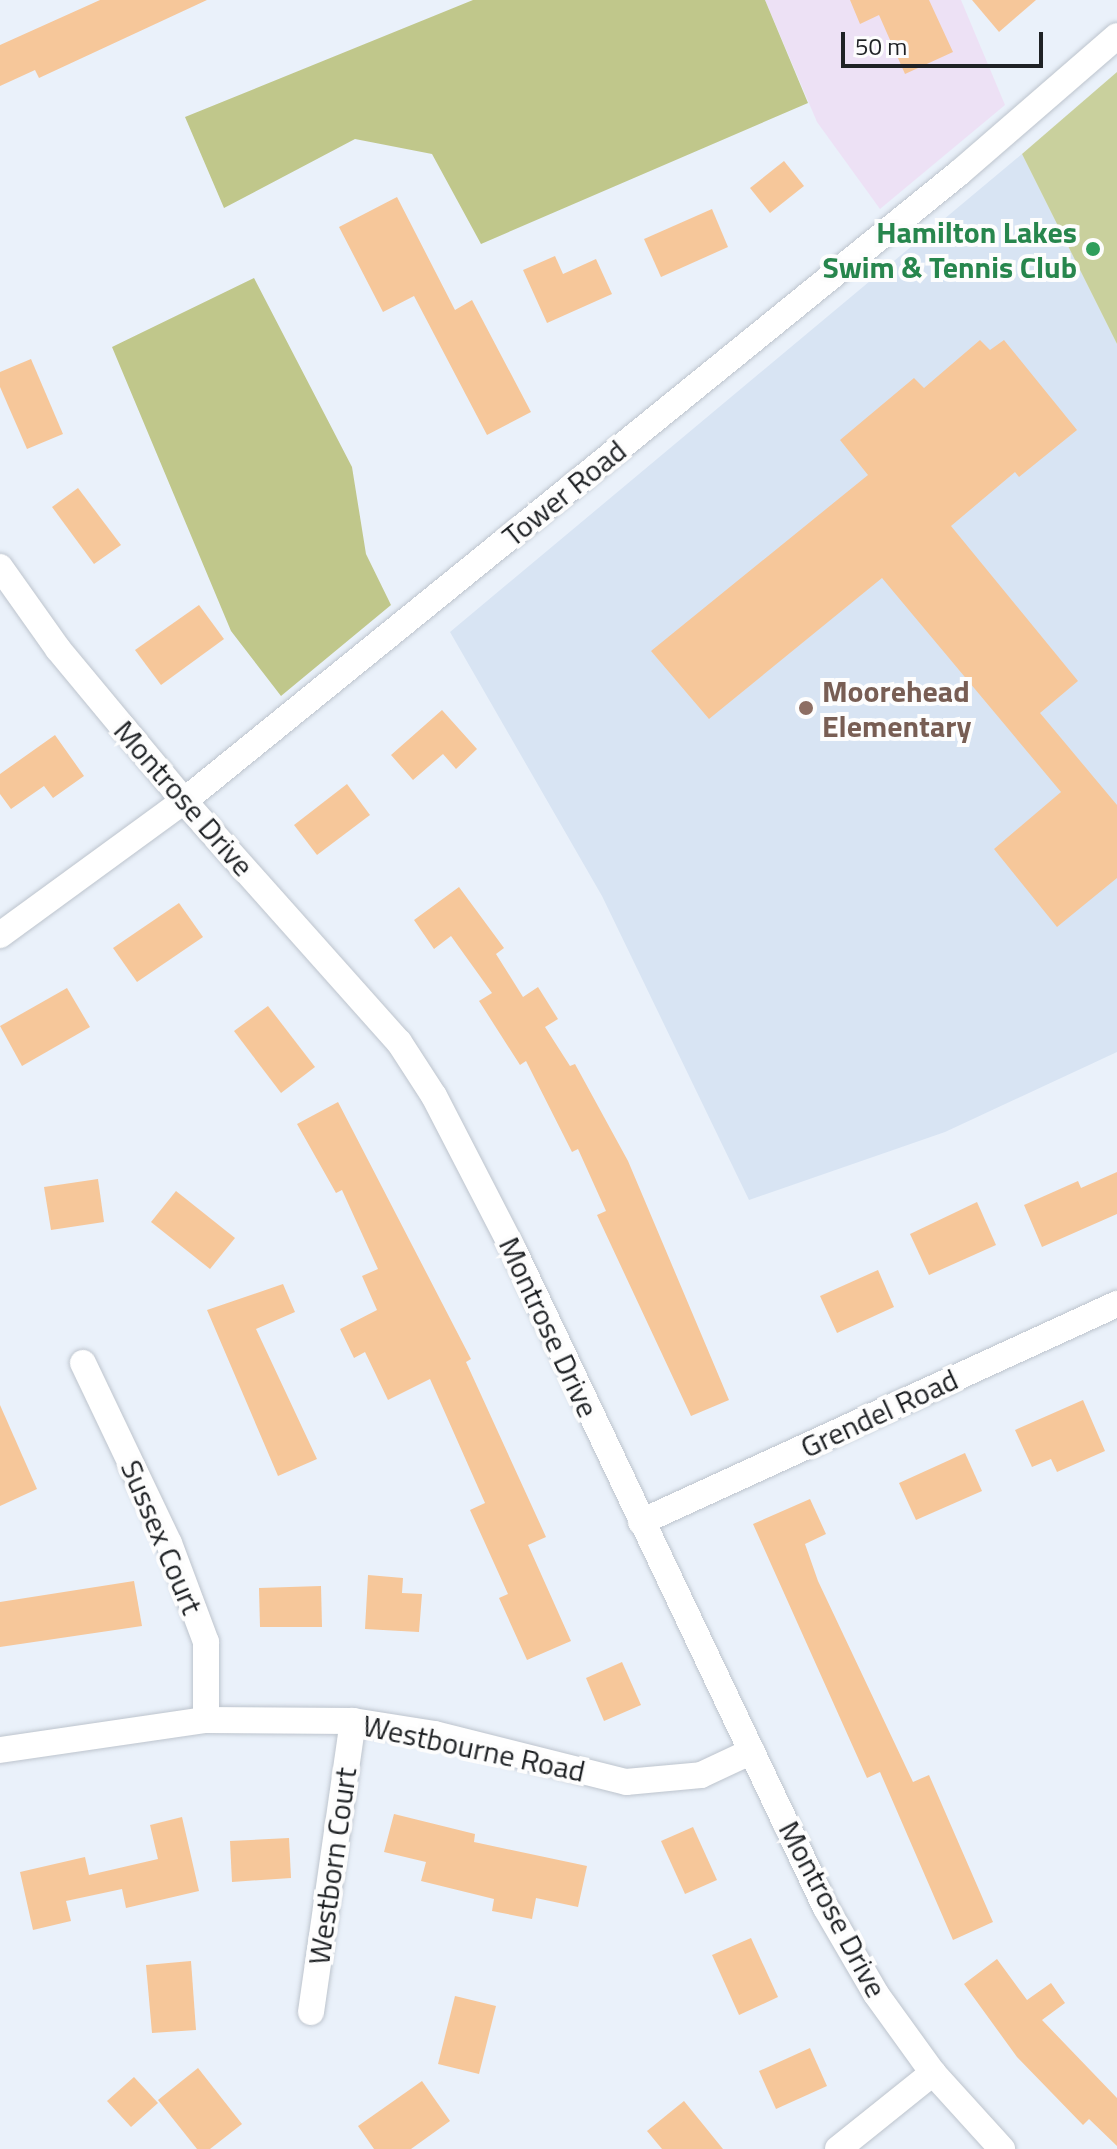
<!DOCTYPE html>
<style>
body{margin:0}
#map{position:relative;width:1117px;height:2149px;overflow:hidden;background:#eaf1fa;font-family:"Titillium Web",sans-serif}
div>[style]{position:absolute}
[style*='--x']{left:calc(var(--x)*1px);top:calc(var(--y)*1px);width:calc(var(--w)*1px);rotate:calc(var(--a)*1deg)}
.commercial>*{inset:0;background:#ede1f5}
.built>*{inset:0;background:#d8e4f3}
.green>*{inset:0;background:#c9d09d}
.forest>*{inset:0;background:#c0c78b}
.building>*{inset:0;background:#f6c79a}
.roads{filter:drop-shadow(0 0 2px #bdc4cd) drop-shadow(0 0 2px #bdc4cd)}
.minor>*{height:26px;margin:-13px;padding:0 13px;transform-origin:13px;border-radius:13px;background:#fff}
.dots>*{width:22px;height:22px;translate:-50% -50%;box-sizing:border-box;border:4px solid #fdfdfd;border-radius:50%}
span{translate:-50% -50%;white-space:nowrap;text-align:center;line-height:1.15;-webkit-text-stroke:8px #fdfdfd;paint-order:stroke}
.leisure-label{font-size:30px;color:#27864d;font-weight:700}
.right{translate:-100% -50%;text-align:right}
.street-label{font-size:30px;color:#1f2225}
.education-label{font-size:30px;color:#785e54;font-weight:700}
.left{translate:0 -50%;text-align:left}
.scale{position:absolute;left:841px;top:32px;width:202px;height:36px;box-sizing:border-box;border:4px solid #1f2225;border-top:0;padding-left:10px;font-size:24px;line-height:28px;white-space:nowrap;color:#1f2225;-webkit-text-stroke:6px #fdfdfd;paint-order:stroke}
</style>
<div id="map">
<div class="commercial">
<i style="clip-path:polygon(765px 0,961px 0,1005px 105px,880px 209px,817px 122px)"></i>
</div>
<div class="built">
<i style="clip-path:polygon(1022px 154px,1117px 344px,1117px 1052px,945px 1132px,749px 1200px,602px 896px,450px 632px)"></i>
</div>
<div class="green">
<i style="clip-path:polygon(1117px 72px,1117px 344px,1022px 154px)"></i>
</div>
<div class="forest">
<i style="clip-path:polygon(473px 0,765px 0,808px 103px,481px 244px,432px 154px,355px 139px,224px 208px,185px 117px)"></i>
<i style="clip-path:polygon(254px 278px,352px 467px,366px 554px,391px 605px,281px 696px,231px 631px,112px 347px)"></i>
</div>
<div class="building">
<i style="clip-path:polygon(100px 0,207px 0,39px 78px,35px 70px,0 86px,0 45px)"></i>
<i style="clip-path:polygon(850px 0,929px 0,953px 52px,905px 74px,879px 15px,860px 24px)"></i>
<i style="clip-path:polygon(972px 0,1036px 0,999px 32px)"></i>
<i style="clip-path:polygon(784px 161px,804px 186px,770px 213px,750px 188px)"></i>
<i style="clip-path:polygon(397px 197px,455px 310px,472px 300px,531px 412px,487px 435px,414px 296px,383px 312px,339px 227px)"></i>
<i style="clip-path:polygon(712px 209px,728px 247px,661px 277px,644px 239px)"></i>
<i style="clip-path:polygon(555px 256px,563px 274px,596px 259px,612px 294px,547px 323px,523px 270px)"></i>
<i style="clip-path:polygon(980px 340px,990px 350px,1004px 340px,1077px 430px,1019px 477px,1015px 472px,951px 526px,1078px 681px,1040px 713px,1117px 805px,1117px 878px,1057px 927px,994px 849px,1061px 792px,882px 578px,709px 719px,651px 651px,868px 475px,840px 440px,914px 378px,924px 388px)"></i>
<i style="clip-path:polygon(31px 359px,63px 434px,27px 449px,0 387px,0 372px)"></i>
<i style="clip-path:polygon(78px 488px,121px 545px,94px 564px,52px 507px)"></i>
<i style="clip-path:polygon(199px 605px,224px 639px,161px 685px,135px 650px)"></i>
<i style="clip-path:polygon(442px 710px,477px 749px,456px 769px,443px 754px,413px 780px,391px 755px)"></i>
<i style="clip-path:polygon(55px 735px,84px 776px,53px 798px,44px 786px,11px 809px,0 794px,0 774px)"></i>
<i style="clip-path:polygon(347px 784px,370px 815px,317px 855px,294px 825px)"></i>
<i style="clip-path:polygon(459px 887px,504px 948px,496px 954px,523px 997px,538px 987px,558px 1019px,545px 1027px,570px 1066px,575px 1064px,628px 1161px,729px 1400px,691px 1416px,597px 1215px,606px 1211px,578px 1149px,572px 1152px,526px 1061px,520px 1065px,479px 1001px,492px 993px,451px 936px,434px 949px,414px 920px)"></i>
<i style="clip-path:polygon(179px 903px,203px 937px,137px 982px,113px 948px)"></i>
<i style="clip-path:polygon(67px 988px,90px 1027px,22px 1066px,0 1026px)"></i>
<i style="clip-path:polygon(268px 1006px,315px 1067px,281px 1093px,234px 1031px)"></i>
<i style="clip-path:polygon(338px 1102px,471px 1359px,466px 1362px,546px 1537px,528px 1545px,571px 1641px,527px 1660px,499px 1598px,508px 1594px,470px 1510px,485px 1503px,430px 1379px,388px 1400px,365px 1352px,354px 1358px,340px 1329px,377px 1310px,362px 1276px,378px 1269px,342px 1190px,336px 1193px,297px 1124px)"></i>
<i style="clip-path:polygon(1117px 1172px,1117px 1214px,1042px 1247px,1024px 1205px,1078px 1181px,1081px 1188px)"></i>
<i style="clip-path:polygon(98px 1179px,104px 1222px,51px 1230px,44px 1187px)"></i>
<i style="clip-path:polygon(176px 1191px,235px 1238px,210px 1269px,151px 1222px)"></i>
<i style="clip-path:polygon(977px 1202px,996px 1245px,929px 1275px,910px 1234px)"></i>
<i style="clip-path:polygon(878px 1270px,894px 1307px,837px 1333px,820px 1296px)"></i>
<i style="clip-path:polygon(283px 1284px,295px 1312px,256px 1329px,317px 1459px,278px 1476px,207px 1310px)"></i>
<i style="clip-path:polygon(1083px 1400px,1105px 1451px,1057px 1472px,1051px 1459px,1032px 1467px,1015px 1430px)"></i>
<i style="clip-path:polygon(0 1405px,37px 1489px,0 1506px)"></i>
<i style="clip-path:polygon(965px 1453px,982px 1491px,916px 1520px,899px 1483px)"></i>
<i style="clip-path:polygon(810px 1499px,826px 1534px,805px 1544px,818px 1581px,913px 1782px,929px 1775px,993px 1922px,953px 1940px,880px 1772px,867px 1778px,753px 1524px)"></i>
<i style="clip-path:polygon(368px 1575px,403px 1578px,402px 1593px,422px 1594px,419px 1632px,365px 1629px)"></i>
<i style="clip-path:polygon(134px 1581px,142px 1626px,0 1647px,0 1602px)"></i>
<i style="clip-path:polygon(321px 1586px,322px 1627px,260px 1627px,259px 1588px)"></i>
<i style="clip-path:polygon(622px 1662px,641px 1705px,604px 1721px,586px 1678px)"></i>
<i style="clip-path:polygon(394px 1814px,475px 1834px,474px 1842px,587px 1866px,578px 1907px,536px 1898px,532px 1919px,492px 1911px,494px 1899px,421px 1881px,426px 1862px,384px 1852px)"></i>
<i style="clip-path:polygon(182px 1817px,199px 1891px,126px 1908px,122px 1889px,66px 1901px,71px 1921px,33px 1930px,20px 1872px,85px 1857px,89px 1875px,158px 1859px,150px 1825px)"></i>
<i style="clip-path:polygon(693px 1827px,717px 1880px,685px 1894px,661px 1841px)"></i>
<i style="clip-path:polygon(289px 1838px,291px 1878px,232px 1882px,230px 1841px)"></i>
<i style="clip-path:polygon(751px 1938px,778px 1997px,739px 2015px,712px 1955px)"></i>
<i style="clip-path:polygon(997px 1959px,1027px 2000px,1051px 1983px,1065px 2003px,1042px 2020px,1117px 2098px,1117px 2146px,1089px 2119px,1083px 2125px,1017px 2057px,964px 1984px)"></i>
<i style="clip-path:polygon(191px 1961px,196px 2030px,152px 2033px,146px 1965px)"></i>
<i style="clip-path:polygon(455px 1996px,496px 2006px,479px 2074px,438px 2064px)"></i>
<i style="clip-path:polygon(810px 2048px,827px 2086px,776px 2109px,759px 2071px)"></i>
<i style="clip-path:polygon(198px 2068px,242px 2124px,210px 2149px,197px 2149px,158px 2100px)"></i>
<i style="clip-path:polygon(134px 2077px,158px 2103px,131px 2127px,107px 2101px)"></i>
<i style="clip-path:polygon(422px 2081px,450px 2121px,411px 2149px,374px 2149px,358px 2126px)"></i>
<i style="clip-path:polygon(684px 2101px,723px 2149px,662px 2149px,647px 2131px)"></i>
</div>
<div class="roads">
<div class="minor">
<i style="--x:0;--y:567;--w:100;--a:54.7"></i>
<i style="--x:58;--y:649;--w:197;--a:50.3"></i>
<i style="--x:184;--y:801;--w:323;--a:48.3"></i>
<i style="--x:399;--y:1042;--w:64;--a:57.1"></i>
<i style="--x:434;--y:1096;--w:174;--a:62.7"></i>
<i style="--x:514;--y:1251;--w:727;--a:64.6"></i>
<i style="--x:826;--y:1908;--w:99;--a:59.8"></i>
<i style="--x:876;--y:1994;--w:97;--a:54.2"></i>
<i style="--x:933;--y:2073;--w:103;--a:47.8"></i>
<i style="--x:0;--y:935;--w:228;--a:-36.1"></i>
<i style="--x:184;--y:801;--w:998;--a:-39.02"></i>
<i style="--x:959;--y:173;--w:209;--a:-40.9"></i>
<i style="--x:83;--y:1363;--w:199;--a:64.5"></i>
<i style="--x:169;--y:1543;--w:106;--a:69.5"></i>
<i style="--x:206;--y:1642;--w:78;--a:90"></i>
<i style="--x:641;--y:1522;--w:524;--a:-24.61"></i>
<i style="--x:0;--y:1750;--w:208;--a:-8.3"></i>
<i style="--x:206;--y:1720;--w:147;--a:0.4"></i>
<i style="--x:353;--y:1721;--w:83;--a:9"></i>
<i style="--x:435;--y:1734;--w:197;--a:14.1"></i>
<i style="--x:626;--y:1782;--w:75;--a:-5.3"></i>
<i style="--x:701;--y:1775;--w:56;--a:-25.2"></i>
<i style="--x:311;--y:2012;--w:294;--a:-81.8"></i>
<i style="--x:838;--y:2149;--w:122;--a:-38.7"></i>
</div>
</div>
<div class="dots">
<i style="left:1093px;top:249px;background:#2e9e5b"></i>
<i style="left:806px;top:708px;background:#8d6e63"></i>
</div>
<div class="leisure-label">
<span class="right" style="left:1077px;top:249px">Hamilton Lakes<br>Swim &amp; Tennis Club</span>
</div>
<div class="street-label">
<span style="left:564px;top:493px;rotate:-39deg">Tower Road</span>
<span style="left:184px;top:798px;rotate:49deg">Montrose Drive</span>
<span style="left:549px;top:1327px;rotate:65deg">Montrose Drive</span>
<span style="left:879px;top:1413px;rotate:-25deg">Grendel Road</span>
<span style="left:162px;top:1537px;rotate:67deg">Sussex Court</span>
<span style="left:474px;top:1748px;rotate:12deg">Westbourne Road</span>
<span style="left:332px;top:1866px;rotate:-82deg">Westborn Court</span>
<span style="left:833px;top:1909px;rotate:62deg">Montrose Drive</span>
</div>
<div class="education-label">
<span class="left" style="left:822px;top:708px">Moorehead<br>Elementary</span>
</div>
<div class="scale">50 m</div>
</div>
